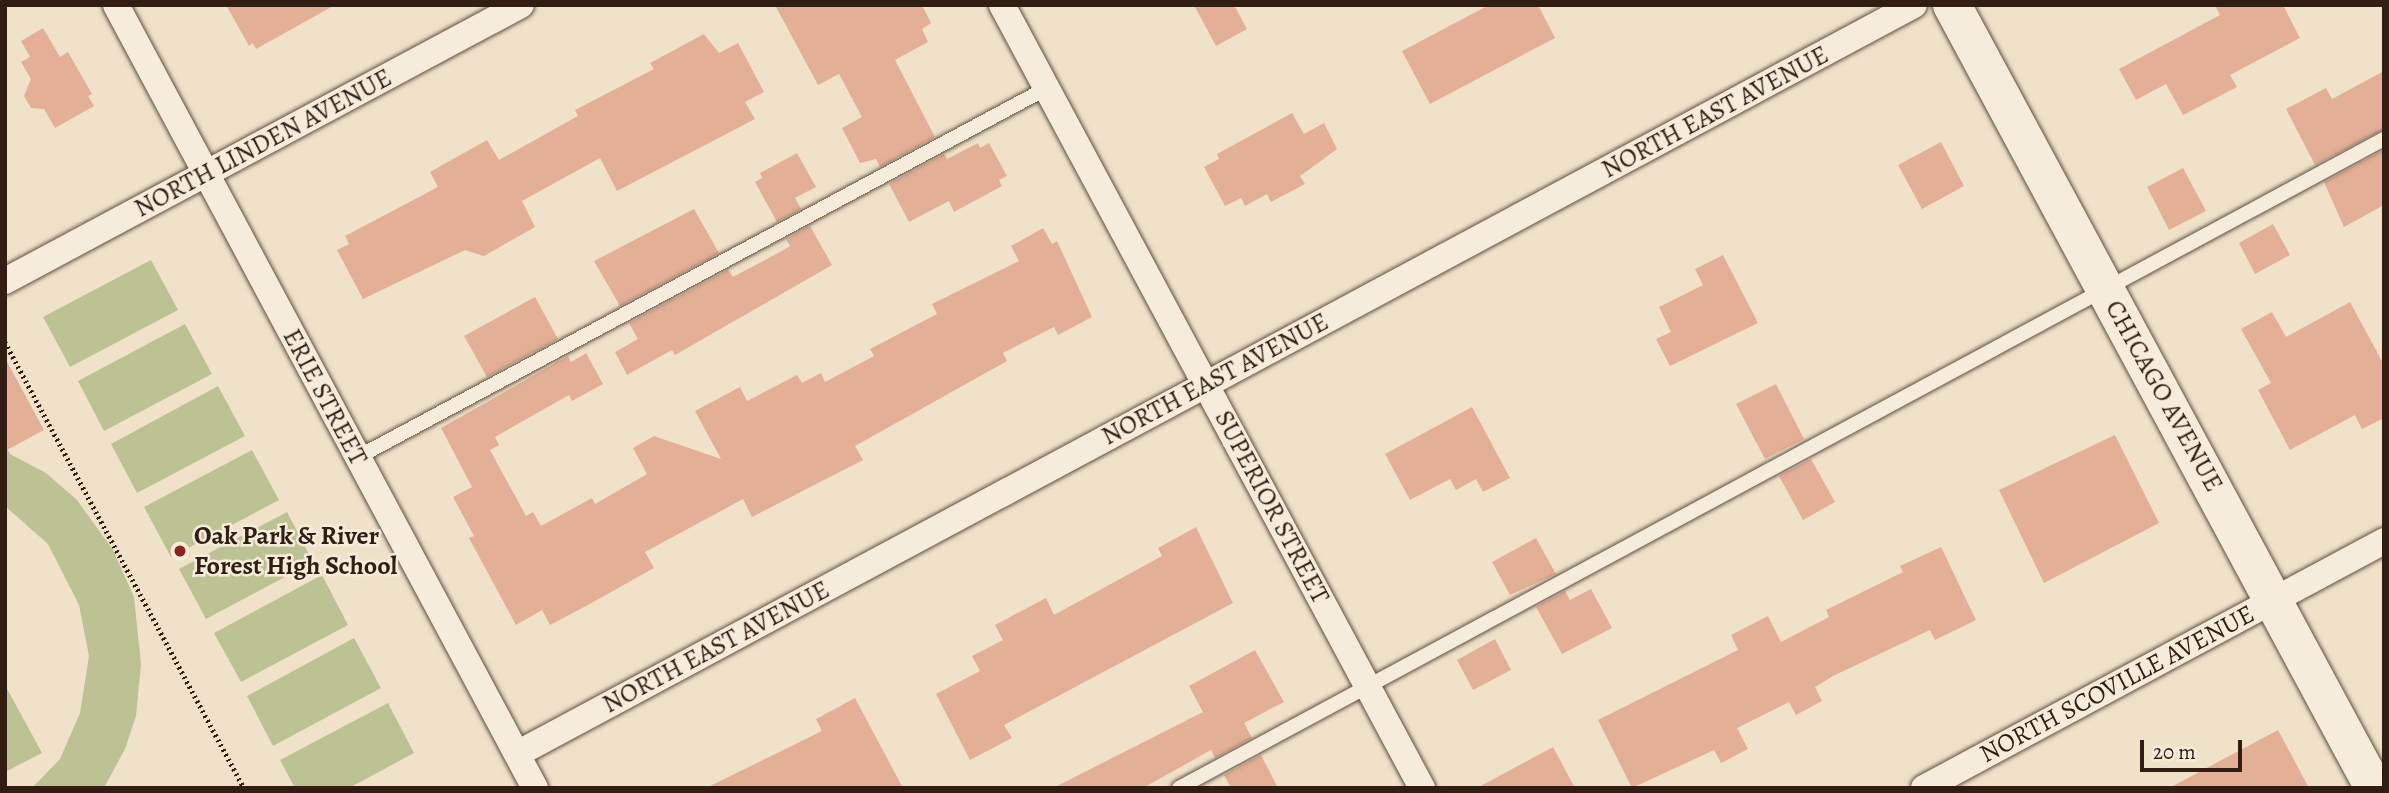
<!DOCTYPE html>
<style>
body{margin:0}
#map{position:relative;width:2389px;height:793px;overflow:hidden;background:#f0e2c9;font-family:Alegreya,serif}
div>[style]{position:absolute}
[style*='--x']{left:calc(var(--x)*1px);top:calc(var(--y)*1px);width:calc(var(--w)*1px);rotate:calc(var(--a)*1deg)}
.green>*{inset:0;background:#bdc294}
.building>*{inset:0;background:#e4af97}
.path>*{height:4.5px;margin-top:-2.25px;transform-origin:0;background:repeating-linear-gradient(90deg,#311d12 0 2px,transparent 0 5.5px)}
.roads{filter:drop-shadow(0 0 2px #614e40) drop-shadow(0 0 2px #614e40)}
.lane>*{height:14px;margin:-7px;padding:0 7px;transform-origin:7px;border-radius:7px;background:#f5ecdc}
.street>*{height:26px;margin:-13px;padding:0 13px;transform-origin:13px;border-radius:13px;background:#f5ecdc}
.secondary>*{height:38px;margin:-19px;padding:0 19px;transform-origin:19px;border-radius:19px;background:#f5ecdc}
.dots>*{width:19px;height:19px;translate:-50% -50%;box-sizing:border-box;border:4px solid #f5ecdc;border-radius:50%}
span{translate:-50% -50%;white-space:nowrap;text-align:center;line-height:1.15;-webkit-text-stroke:5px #f5ecdc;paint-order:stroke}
.street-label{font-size:26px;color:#311d12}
.poi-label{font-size:26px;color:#311d12;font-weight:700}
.left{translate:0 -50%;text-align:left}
.frame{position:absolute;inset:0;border:7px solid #311d12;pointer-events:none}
.scale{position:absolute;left:2140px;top:740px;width:102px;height:32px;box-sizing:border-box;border:4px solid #311d12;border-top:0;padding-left:9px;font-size:21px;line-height:24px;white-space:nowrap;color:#311d12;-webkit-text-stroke:5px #f5ecdc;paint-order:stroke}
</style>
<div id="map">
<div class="green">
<i style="clip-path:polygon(151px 260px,178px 310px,70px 367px,43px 317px)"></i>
<i style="clip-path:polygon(185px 324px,212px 374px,104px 431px,78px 381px)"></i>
<i style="clip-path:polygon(218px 386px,245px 436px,137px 493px,111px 444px)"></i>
<i style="clip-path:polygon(5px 445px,10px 454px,46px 473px,77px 500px,113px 550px,134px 597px,141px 664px,136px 716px,125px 749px,104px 788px,32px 788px,60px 759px,80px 713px,89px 656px,79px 605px,48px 544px,5px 506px)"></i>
<i style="clip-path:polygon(252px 450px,279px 500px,171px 557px,144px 507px)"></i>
<i style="clip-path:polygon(287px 512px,313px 562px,206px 619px,179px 569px)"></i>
<i style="clip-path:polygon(322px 575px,348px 625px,241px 682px,214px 633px)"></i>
<i style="clip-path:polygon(354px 638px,381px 688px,273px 746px,247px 696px)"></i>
<i style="clip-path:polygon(5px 685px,42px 753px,5px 772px)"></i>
<i style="clip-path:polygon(388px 703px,414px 753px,349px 788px,295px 788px,280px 760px)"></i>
</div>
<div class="building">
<i style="clip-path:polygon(226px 5px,335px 5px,256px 49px,253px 43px,249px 46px)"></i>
<i style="clip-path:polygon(775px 5px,922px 5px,931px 23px,922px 29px,928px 42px,895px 60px,935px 137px,880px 167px,876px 159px,860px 163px,842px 128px,862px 117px,839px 74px,818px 85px)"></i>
<i style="clip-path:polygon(1194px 5px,1234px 5px,1247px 29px,1216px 46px)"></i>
<i style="clip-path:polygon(1489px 5px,1538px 5px,1555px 38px,1430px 104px,1402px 51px)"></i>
<i style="clip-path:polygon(2215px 5px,2283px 5px,2300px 38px,2230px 75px,2237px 87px,2183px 115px,2166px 84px,2136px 100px,2119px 69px,2220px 15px)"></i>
<i style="clip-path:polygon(43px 28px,60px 57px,68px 52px,92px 94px,88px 96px,94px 106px,55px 128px,44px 109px,31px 108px,24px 96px,31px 79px,21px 62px,30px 57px,21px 41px)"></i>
<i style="clip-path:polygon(704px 34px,719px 53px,738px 43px,764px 92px,745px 102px,755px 119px,617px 191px,600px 158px,522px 201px,535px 227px,484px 256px,465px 250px,363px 299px,337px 250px,349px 244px,345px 236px,438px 187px,430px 172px,487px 140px,499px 160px,578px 116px,575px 110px,654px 69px,650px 63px)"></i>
<i style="clip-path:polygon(2384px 71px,2384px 129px,2315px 165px,2286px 109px,2326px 88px,2332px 99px)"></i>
<i style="clip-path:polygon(1292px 113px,1304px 134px,1324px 123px,1337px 149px,1300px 176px,1305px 184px,1271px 202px,1267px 194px,1245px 206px,1241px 198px,1225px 206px,1204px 167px,1219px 159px,1217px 154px)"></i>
<i style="clip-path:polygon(1941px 142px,1964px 186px,1922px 209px,1898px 165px)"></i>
<i style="clip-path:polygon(978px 143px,980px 148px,989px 143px,1007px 176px,999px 180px,1002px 186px,954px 212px,949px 201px,909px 222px,889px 184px,944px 154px,947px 159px)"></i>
<i style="clip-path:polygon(2384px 150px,2384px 205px,2344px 227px,2324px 182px)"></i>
<i style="clip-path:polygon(797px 153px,816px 187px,795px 198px,801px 209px,777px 222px,755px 182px,762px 178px,760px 173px)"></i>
<i style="clip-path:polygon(2183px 168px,2206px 211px,2169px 230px,2147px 187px)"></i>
<i style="clip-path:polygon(694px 209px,719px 253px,620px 306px,594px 261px)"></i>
<i style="clip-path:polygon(2273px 224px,2290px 255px,2255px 274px,2239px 243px)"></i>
<i style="clip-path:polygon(810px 226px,832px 265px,675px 355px,672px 350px,627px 375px,615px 352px,638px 339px,629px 323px,728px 270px,733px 277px,780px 252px,790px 246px,786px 239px)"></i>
<i style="clip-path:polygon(1043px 228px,1052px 244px,1057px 241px,1092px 317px,1058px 335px,1054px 327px,1003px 353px,1007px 361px,855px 446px,863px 460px,752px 517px,743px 499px,645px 552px,654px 568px,586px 606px,550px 625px,542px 610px,516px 625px,469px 538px,474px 536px,453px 497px,472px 487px,441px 428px,568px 356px,571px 362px,586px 353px,603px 384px,572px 401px,569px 395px,495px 437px,499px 445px,490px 450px,526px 516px,533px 512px,541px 526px,592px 498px,595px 504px,647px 474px,633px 448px,654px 436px,721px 459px,695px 411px,740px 387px,747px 401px,797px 375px,802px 383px,821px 373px,825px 382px,874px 356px,870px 349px,937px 314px,932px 304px,1019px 261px,1011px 246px)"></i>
<i style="clip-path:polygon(1723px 255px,1758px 323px,1670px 366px,1656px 339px,1671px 332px,1659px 307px,1703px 285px,1695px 269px)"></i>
<i style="clip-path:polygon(535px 297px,558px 339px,487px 377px,464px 336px)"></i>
<i style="clip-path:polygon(2350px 302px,2384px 365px,2384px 418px,2362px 429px,2355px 415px,2290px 450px,2258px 390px,2271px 383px,2241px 329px,2272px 312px,2286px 337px)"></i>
<i style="clip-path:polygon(5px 358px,44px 430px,5px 451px)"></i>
<i style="clip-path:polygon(1776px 384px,1804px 439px,1765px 459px,1736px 404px)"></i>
<i style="clip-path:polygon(1472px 407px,1510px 478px,1483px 492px,1476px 479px,1456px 490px,1450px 479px,1410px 500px,1385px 454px)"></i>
<i style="clip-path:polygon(2115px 435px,2159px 523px,2044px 583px,1999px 490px)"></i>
<i style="clip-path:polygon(1811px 459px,1835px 502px,1803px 520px,1779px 476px)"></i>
<i style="clip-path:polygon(1196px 527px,1233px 603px,1004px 725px,1012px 738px,970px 760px,936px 694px,980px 671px,972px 656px,1003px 640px,995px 625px,1046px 598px,1054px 615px,1162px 556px,1158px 548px)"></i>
<i style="clip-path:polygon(1536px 538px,1556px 574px,1510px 595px,1492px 562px)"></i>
<i style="clip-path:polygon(1941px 547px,1976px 620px,1935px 640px,1930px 630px,1833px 676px,1815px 687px,1822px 701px,1796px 715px,1789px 702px,1737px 728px,1748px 749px,1721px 763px,1714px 750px,1632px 788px,1598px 720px,1738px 650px,1731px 635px,1768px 616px,1781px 642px,1829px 617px,1826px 610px,1903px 572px,1900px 566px)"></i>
<i style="clip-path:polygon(1591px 589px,1612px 628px,1562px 654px,1536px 607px,1565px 591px,1570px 600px)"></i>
<i style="clip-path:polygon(1495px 639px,1511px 670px,1473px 690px,1457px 660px)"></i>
<i style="clip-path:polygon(1255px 650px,1284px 702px,1244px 723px,1252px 738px,1215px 758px,1211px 750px,1143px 788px,1053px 788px,1203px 712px,1189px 686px)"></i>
<i style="clip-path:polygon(855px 698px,903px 788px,706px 788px,822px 731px,816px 719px)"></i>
<i style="clip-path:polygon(2278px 730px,2309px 788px,2169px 788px)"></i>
<i style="clip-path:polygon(1553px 747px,1575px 788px,1477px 788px)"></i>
<i style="clip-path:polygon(1261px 755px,1278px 788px,1231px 788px,1224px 775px)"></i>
</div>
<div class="path">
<i style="--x:5;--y:342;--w:506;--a:61.81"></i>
</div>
<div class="roads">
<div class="lane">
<i style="--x:358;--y:457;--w:782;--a:-28.17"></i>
<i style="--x:1179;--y:788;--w:1369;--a:-28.31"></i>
</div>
<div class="street">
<i style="--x:116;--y:5;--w:888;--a:61.85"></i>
<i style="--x:1002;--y:5;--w:889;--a:61.79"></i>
<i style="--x:5;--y:281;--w:585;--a:-28.14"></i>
<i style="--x:517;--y:754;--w:1585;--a:-28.2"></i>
<i style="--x:1924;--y:788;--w:522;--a:-28.23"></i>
</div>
<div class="secondary">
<i style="--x:1952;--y:5;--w:889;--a:61.68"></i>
</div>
</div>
<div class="dots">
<i style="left:180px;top:551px;background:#8f2418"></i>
</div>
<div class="street-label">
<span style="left:1715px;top:112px;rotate:-28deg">NORTH EAST AVENUE</span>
<span style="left:263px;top:143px;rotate:-28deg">NORTH LINDEN AVENUE</span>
<span style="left:1215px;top:379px;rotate:-28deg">NORTH EAST AVENUE</span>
<span style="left:2164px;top:396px;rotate:61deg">CHICAGO AVENUE</span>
<span style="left:325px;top:397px;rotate:62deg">ERIE STREET</span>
<span style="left:1272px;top:507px;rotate:62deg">SUPERIOR STREET</span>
<span style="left:716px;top:647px;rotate:-28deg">NORTH EAST AVENUE</span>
<span style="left:2117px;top:684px;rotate:-28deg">NORTH SCOVILLE AVENUE</span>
</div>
<div class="poi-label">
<span class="left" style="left:194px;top:551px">Oak Park &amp; River<br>Forest High School</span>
</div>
<div class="frame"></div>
<div class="scale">20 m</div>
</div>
